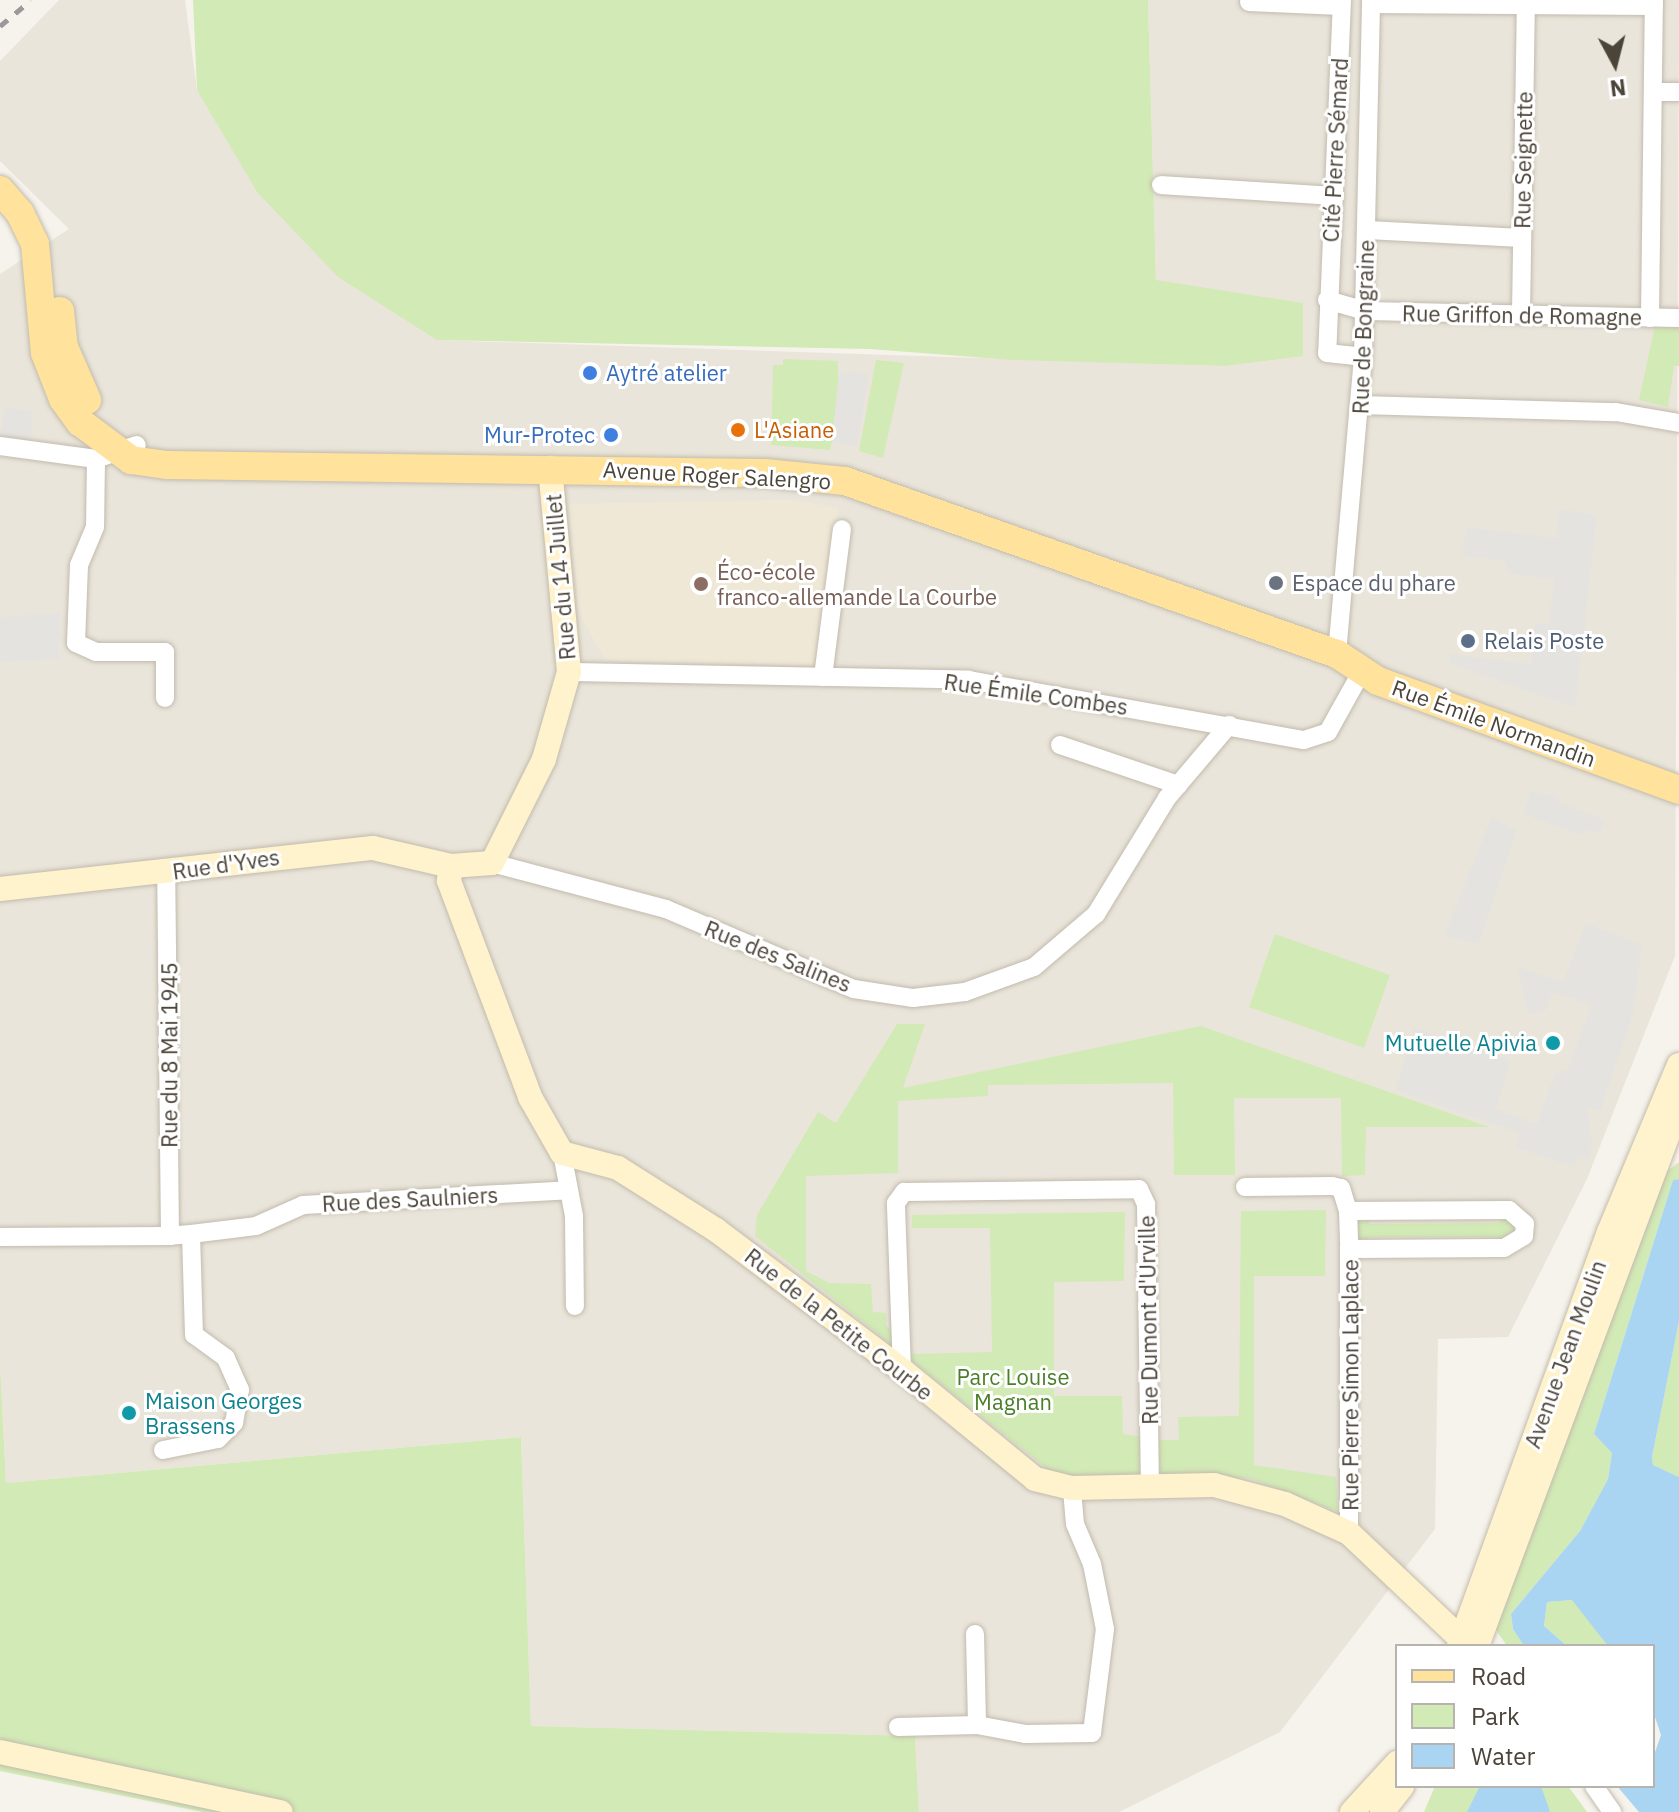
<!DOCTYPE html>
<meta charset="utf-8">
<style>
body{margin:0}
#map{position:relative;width:1679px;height:1812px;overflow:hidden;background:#f6f3ec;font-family:"IBM Plex Sans",sans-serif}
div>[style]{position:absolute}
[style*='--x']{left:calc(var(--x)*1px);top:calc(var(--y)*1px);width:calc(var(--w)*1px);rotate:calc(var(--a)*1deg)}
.residential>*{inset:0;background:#eae5da}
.education>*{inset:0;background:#efe8d6}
.green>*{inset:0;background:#d2eab5}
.parking>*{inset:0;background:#e5e3e0}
.water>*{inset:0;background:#a9d4f2}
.roads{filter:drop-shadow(0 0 2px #c2bbae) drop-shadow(0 0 2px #c2bbae)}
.street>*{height:18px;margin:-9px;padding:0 9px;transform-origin:9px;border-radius:9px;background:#fff}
.secondary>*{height:24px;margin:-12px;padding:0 12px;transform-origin:12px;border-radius:12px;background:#fff3cd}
.primary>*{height:28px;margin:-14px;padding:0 14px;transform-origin:14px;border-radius:14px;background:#ffe39c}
.rail>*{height:5px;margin-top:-2.5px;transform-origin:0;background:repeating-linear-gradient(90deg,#9a9a9a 0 10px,transparent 0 20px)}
.dots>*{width:22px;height:22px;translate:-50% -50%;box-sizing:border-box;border:4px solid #fff;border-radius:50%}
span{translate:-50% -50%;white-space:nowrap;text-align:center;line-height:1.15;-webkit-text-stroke:6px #fff;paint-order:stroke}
.street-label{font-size:22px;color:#4b4439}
.shop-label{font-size:22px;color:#366cbe}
.left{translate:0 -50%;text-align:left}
.right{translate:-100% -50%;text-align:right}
.food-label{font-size:22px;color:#c56008}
.education-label{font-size:22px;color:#785e54}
.worship-label{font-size:22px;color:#5b616d}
.service-label{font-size:22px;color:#4e5e75}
.culture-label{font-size:22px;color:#0d838f}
.park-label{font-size:22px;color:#4a7f2a}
.legend{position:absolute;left:1395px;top:1644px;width:260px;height:144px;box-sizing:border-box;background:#fff;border:2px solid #b7b4b0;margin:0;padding:10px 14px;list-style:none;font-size:24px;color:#4b4439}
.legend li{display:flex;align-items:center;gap:16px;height:40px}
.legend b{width:40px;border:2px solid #b7b4b0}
.north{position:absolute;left:1575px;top:24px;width:80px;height:80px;-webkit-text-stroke:6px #fff;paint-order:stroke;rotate:173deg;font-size:22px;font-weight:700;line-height:32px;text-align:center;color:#4b4439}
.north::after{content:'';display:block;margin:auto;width:28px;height:36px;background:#4b4439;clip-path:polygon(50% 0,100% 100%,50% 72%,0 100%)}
</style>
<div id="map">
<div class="residential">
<i style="clip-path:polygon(59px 0,185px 0,197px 90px,437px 340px,1224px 366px,1303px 304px,1156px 281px,1148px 0,1679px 0,1675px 956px,1587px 1179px,1508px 1337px,1438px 1339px,1435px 1529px,1280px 1732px,1119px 1812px,919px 1812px,915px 1736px,531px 1726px,521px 1437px,6px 1483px,0 1362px,0 274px,69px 229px,0 161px,0 61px)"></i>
</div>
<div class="education">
<i style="clip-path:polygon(796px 500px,838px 508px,816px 666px,608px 660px,603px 656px,579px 613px,569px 504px)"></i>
</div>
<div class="green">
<i style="clip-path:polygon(193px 0,1148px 0,1156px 280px,1303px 303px,1303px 356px,1224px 366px,1012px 360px,870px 349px,437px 340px,338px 277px,257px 192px,197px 90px)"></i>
<i style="clip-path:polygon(1655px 326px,1679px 327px,1679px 366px,1674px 366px,1668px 407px,1639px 400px)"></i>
<i style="clip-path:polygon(783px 359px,838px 361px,838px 417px,830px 450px,771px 445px,773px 365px,783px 365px)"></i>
<i style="clip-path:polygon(876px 360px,904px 363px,883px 458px,859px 451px)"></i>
<i style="clip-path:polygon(1275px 934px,1390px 975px,1364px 1048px,1249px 1007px)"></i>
<i style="clip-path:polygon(897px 1024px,925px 1024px,903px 1088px,1201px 1026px,1489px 1127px,1366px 1127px,1365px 1175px,1342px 1176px,1341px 1098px,1234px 1098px,1235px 1175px,1174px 1175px,1173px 1083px,988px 1085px,988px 1096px,898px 1101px,898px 1173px,806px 1176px,806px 1271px,829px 1283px,871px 1284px,873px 1312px,886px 1313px,886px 1325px,913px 1354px,992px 1352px,990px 1228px,912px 1228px,912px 1215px,1125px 1212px,1124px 1281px,1054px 1282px,1054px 1396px,1122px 1396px,1123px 1434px,1163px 1440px,1179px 1440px,1178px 1417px,1239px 1416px,1241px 1211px,1326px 1210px,1325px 1276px,1254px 1276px,1254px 1465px,1336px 1477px,1338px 1512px,1248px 1478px,1056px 1476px,755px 1236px,757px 1215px,818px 1112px,836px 1123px)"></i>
<i style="clip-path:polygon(1679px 1162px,1679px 1179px,1673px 1180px,1594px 1434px,1612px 1453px,1608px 1479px,1580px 1531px,1511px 1614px,1513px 1629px,1524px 1646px,1507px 1646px,1494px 1627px,1662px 1175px)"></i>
<i style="clip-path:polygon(1500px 1216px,1514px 1223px,1515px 1235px,1499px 1242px,1498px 1237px,1368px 1237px,1368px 1245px,1357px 1242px,1359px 1218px,1369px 1218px,1369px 1224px,1499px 1223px)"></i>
<i style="clip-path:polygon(1679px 1321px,1679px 1477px,1653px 1465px,1652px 1457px)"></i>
<i style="clip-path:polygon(0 1362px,6px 1483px,521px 1437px,531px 1726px,915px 1736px,919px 1812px,203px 1812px,0 1771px)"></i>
<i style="clip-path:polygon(1573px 1600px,1596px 1629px,1608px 1646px,1567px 1646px,1544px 1626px,1547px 1602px)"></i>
<i style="clip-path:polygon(1435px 1786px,1568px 1786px,1587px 1812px,1424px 1812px)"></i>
</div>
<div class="parking">
<i style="clip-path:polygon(855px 371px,869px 375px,857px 446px,832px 442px,839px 373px)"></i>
<i style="clip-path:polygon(5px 408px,33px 410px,31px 439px,0 437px)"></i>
<i style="clip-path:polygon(1559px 509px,1597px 515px,1575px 708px,1449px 663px,1450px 654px,1531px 664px,1536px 623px,1549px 624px,1554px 579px,1509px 574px,1504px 561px,1462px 556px,1466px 527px,1556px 538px)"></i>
<i style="clip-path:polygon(60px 613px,59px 659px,0 662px,0 617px)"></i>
<i style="clip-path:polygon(1531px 791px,1559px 797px,1558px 802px,1606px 820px,1600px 833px,1588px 830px,1584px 836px,1523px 814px)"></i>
<i style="clip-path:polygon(1491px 818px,1517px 830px,1479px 944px,1444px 936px)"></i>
<i style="clip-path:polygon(1586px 923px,1642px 945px,1633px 1014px,1600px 1111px,1587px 1107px,1592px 1145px,1588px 1159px,1578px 1156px,1574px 1167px,1515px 1147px,1520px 1133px,1395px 1090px,1415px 1028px,1511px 1061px,1496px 1109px,1537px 1124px,1555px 1073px,1568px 1069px,1591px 1005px,1553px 992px,1546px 1010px,1528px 1014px,1517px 967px,1563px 982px)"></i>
</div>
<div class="water">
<i style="clip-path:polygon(1679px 1179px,1679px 1321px,1652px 1457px,1653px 1465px,1679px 1477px,1679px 1812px,1639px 1812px,1617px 1786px,1653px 1786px,1653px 1758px,1661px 1735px,1653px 1711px,1653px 1646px,1608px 1646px,1572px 1600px,1547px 1602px,1544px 1626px,1567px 1646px,1524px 1646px,1513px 1629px,1511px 1614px,1580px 1531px,1608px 1479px,1612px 1453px,1594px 1434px,1673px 1180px)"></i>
<i style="clip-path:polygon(1480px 1786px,1541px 1786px,1550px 1812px,1467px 1812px)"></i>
</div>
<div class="roads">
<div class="street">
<i style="--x:1342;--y:0;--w:353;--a:92.4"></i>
<i style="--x:1327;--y:353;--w:36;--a:6"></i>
<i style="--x:1249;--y:2;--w:92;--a:2.5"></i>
<i style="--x:1371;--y:4;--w:283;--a:0.4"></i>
<i style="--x:1655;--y:92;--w:24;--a:0"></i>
<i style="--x:1161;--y:185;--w:173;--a:3.6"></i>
<i style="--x:1367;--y:230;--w:155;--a:3"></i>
<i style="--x:1327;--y:300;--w:40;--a:16"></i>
<i style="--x:1365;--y:311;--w:314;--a:1.3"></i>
<i style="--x:1521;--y:314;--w:309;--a:-89.1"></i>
<i style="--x:1650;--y:318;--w:318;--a:-89.3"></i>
<i style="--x:1360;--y:405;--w:256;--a:1.6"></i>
<i style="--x:1616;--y:412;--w:64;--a:9.9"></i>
<i style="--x:0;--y:446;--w:97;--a:7.7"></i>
<i style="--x:96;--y:459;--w:43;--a:-18.9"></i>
<i style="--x:96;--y:459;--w:68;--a:90.8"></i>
<i style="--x:95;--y:527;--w:41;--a:112.8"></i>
<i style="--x:79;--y:565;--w:78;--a:92.2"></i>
<i style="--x:76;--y:643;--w:22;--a:24"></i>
<i style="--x:96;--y:652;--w:69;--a:0"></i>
<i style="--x:165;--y:652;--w:46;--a:90"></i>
<i style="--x:1337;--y:654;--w:298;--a:-85"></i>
<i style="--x:1363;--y:357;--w:357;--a:-88.7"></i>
<i style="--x:569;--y:672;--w:400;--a:1.1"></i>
<i style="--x:969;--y:680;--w:340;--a:10.2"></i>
<i style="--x:1304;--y:740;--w:25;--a:-18"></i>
<i style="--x:1328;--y:732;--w:60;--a:-60.9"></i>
<i style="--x:1357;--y:680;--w:14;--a:-86"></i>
<i style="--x:823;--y:677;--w:149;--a:-82.7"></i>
<i style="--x:1060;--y:745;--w:125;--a:18.7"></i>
<i style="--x:492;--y:863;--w:180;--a:14.8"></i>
<i style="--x:666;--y:909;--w:204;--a:23.1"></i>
<i style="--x:854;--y:989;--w:60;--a:8.7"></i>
<i style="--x:913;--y:998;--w:52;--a:-6.6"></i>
<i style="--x:965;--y:992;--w:73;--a:-19.9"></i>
<i style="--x:1034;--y:967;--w:82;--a:-40.5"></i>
<i style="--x:1096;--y:914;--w:136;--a:-58.5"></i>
<i style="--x:1167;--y:798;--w:96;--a:-49.7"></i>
<i style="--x:562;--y:1153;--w:64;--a:79.2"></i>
<i style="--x:574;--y:1216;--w:90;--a:89.4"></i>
<i style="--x:1245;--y:1187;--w:87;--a:-0.7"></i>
<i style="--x:1332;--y:1186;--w:9;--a:13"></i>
<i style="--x:1341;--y:1188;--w:24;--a:73"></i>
<i style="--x:1348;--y:1211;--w:161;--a:-0.4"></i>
<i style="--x:1509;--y:1210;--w:21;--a:41"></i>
<i style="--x:1525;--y:1224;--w:12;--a:95"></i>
<i style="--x:1524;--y:1236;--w:23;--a:149"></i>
<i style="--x:1504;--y:1248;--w:155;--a:179.6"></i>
<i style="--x:1349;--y:1249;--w:284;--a:90"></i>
<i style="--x:1348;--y:1211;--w:38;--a:88"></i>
<i style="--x:191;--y:1234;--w:65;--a:-7"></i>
<i style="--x:256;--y:1226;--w:51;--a:-24.1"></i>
<i style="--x:303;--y:1205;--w:266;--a:-3.2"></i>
<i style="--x:0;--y:1237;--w:170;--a:-0.3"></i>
<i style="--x:902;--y:1370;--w:167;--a:-92.1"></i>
<i style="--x:896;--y:1203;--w:14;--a:-54"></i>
<i style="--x:904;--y:1192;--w:235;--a:-0.7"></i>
<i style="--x:1139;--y:1189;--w:17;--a:65"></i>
<i style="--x:1146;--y:1204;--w:281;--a:89.2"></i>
<i style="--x:163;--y:1450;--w:56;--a:-11.3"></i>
<i style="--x:218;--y:1439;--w:23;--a:-45"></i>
<i style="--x:234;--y:1423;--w:34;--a:-80"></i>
<i style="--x:240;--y:1390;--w:35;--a:-114"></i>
<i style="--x:226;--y:1358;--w:39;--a:-144"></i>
<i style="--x:194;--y:1335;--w:101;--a:-91.7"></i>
<i style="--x:191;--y:1234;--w:21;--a:175"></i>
<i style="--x:170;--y:1236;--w:363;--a:-90.6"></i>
<i style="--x:975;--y:1634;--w:91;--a:88.7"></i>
<i style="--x:898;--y:1727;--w:79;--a:-1.5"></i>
<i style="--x:977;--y:1725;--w:50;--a:10.4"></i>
<i style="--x:1026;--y:1734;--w:66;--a:-0.9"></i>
<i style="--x:1092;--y:1733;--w:105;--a:-82.9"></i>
<i style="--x:1105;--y:1629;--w:66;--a:-101.3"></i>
<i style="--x:1092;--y:1564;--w:43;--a:-113"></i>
<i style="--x:1075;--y:1524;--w:36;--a:-95"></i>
<i style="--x:1594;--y:1786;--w:32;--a:55"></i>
</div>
<div class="secondary">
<i style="--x:451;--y:866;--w:15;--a:98"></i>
<i style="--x:449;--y:881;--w:231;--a:69.4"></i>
<i style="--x:530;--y:1097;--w:64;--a:60.3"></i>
<i style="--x:562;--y:1153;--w:58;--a:15"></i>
<i style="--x:618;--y:1168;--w:116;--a:32.3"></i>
<i style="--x:716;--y:1230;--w:233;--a:37"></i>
<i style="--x:902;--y:1370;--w:172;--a:39.3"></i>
<i style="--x:1035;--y:1479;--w:38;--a:14"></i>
<i style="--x:1072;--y:1488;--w:142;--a:-1.2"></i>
<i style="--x:1214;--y:1485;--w:73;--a:15"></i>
<i style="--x:1285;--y:1504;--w:70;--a:24.4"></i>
<i style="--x:1349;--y:1533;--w:156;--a:43.4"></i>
<i style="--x:0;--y:889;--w:375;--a:-6.3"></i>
<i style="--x:373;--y:848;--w:80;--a:13"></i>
<i style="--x:451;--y:866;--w:41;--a:-4.2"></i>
<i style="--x:492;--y:863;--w:116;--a:-63.4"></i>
<i style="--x:544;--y:759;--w:91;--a:-74"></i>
<i style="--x:569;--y:672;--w:205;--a:-95.3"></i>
<i style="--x:1459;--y:1646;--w:440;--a:-70.1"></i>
<i style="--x:1609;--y:1232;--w:181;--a:-67.3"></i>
<i style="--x:1477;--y:1646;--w:577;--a:-69.53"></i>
<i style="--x:0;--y:1752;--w:287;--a:12.1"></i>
<i style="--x:1352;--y:1812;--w:67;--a:-47.4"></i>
<i style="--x:1382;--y:1812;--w:33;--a:-52"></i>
</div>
<div class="primary">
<i style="--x:0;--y:190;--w:30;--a:49"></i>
<i style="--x:20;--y:213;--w:34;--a:64"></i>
<i style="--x:35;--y:244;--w:109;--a:84.8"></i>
<i style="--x:45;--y:353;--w:49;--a:68.6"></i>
<i style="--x:63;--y:399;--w:29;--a:54"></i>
<i style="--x:80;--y:422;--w:64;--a:36.7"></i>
<i style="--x:131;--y:460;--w:37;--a:8"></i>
<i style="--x:168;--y:465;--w:597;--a:0.77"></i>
<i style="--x:765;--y:473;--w:80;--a:5.7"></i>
<i style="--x:845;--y:481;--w:522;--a:19.37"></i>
<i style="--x:1337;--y:654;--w:49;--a:33.4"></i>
<i style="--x:1378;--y:681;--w:320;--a:19.9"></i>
<i style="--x:60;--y:311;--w:36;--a:84"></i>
<i style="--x:64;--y:347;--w:58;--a:66.5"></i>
</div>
</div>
<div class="rail">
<i style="--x:0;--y:26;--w:40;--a:-40"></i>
</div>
<div class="dots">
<i style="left:590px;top:373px;background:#3f7fe0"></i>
<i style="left:738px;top:430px;background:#e8710a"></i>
<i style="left:611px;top:435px;background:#3f7fe0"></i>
<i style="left:1276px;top:583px;background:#6b7280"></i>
<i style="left:701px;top:584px;background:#8d6e63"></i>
<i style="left:1468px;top:641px;background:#5c6f8a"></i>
<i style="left:1553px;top:1043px;background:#0f9aa8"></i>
<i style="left:129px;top:1413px;background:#0f9aa8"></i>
</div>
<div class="street-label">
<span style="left:1335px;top:150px;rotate:-87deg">Cité Pierre Sémard</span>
<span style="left:1523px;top:160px;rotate:-89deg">Rue Seignette</span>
<span style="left:1522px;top:315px;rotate:1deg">Rue Griffon de Romagne</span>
<span style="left:1363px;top:327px;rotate:-88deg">Rue de Bongraine</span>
<span style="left:717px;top:475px;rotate:3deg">Avenue Roger Salengro</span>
<span style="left:560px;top:577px;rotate:-95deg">Rue du 14 Juillet</span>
<span style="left:1036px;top:694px;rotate:8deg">Rue Émile Combes</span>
<span style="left:1494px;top:723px;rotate:20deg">Rue Émile Normandin</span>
<span style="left:226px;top:864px;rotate:-8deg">Rue d'Yves</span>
<span style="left:778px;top:956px;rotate:22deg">Rue des Salines</span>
<span style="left:169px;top:1055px;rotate:-90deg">Rue du 8 Mai 1945</span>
<span style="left:410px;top:1199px;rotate:-3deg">Rue des Saulniers</span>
<span style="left:1148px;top:1320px;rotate:-91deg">Rue Dumont d'Urville</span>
<span style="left:839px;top:1324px;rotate:38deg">Rue de la Petite Courbe</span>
<span style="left:1565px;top:1354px;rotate:-70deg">Avenue Jean Moulin</span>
<span style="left:1350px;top:1385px;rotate:-90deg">Rue Pierre Simon Laplace</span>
</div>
<div class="shop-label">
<span class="left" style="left:606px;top:373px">Aytré atelier</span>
<span class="right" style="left:595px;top:435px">Mur-Protec</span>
</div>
<div class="food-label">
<span class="left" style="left:754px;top:430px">L'Asiane</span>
</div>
<div class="education-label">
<span class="left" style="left:717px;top:584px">Éco-école<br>franco-allemande La Courbe</span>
</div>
<div class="worship-label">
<span class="left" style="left:1292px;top:583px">Espace du phare</span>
</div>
<div class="service-label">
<span class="left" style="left:1484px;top:641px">Relais Poste</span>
</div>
<div class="culture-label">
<span class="right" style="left:1537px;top:1043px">Mutuelle Apivia</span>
<span class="left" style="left:145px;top:1413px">Maison Georges<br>Brassens</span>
</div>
<div class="park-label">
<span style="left:1013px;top:1389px">Parc Louise<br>Magnan</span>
</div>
<ul class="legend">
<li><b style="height:10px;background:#ffe39c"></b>Road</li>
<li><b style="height:22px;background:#d2eab5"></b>Park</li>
<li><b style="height:22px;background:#a9d4f2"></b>Water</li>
</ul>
<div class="north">N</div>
</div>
